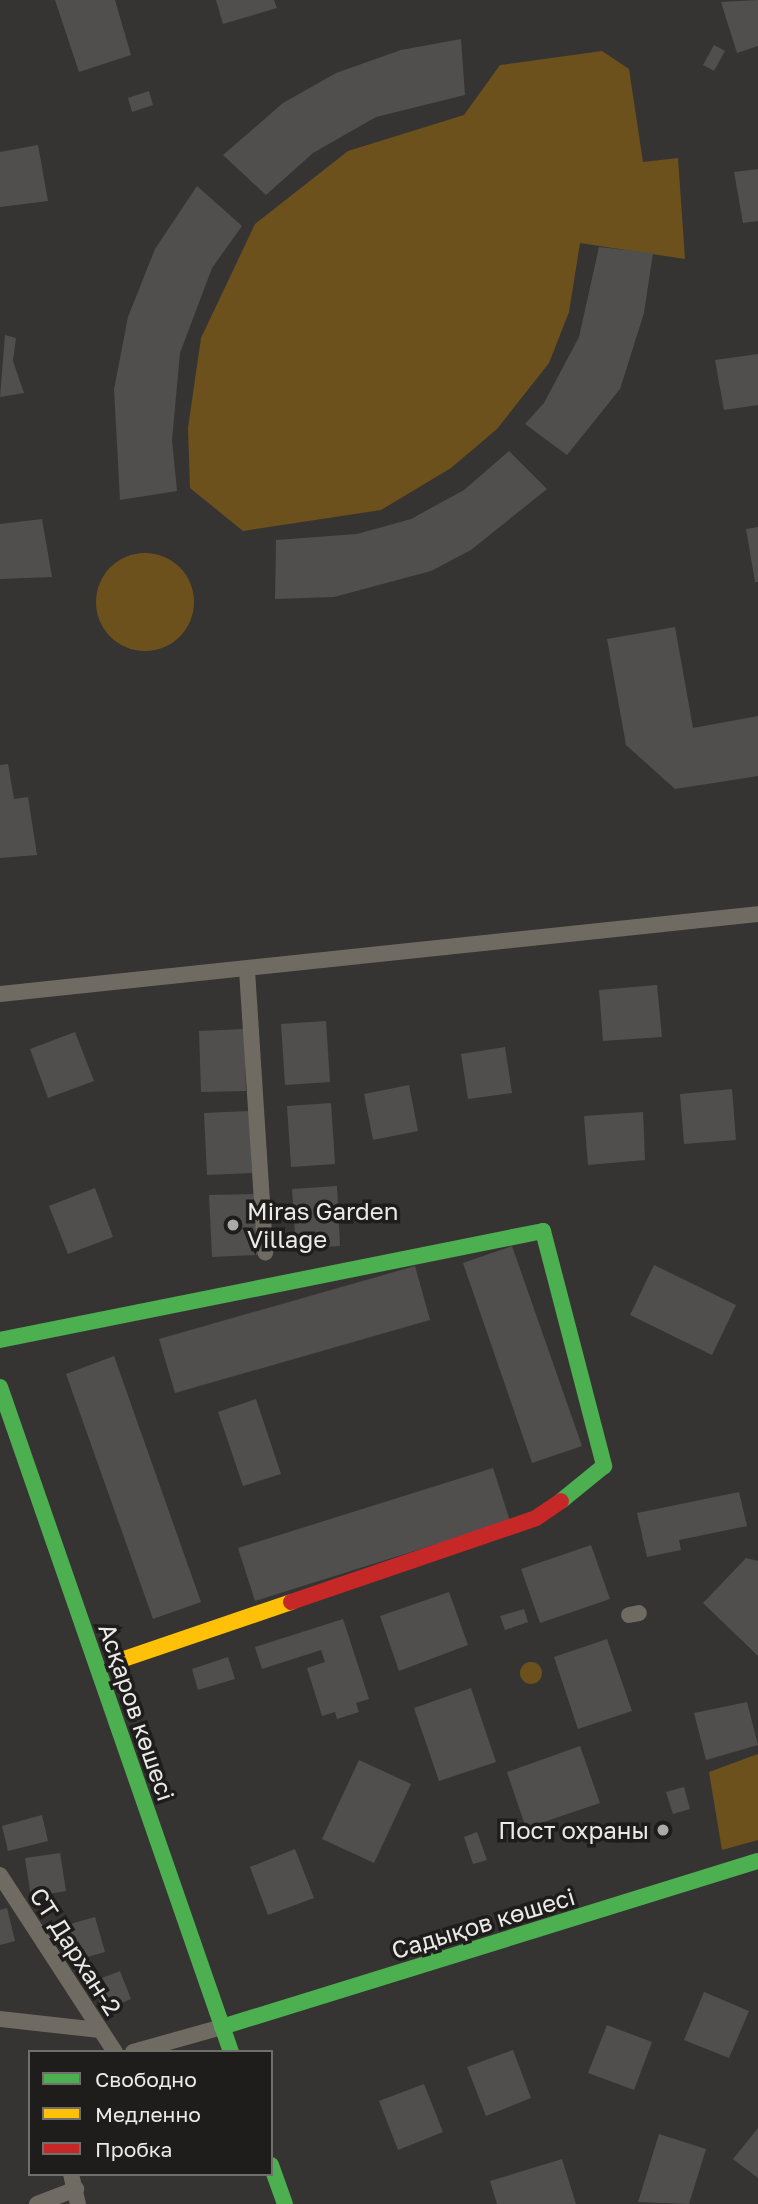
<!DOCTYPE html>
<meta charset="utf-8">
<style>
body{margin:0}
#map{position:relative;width:758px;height:2204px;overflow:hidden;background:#363432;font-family:"Golos Text",sans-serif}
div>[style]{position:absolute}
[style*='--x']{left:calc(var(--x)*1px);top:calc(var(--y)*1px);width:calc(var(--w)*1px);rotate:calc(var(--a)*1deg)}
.green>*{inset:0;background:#6c511d}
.round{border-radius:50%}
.building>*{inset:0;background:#504f4d}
.street>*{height:16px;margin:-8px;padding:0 8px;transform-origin:8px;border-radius:8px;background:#6f6a62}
.fast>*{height:16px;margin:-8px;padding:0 8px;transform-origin:8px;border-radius:8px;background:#4caf50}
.slow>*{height:16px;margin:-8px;padding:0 8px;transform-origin:8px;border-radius:8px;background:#ffc107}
.jam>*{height:16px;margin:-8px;padding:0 8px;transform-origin:8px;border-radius:8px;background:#c62828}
.dots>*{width:19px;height:19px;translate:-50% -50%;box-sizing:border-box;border:4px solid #1e1d1b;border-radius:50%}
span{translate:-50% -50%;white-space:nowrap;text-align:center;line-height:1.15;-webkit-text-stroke:7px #1e1d1b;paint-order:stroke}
.poi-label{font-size:24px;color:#ebeae8}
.left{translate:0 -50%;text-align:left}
.right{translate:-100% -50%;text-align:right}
.street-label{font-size:24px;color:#ebeae8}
.legend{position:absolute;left:28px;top:2050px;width:245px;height:126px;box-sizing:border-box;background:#1e1d1b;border:2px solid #706f6d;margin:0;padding:9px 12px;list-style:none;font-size:21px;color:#ebeae8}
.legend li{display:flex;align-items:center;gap:14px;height:35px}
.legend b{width:35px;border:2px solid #706f6d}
</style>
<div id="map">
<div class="green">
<i style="clip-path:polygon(602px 51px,629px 69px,643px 162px,678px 158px,685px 259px,580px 243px,569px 312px,549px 363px,497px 429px,451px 468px,381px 510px,243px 531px,190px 488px,188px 428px,201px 338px,255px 224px,348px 151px,464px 115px,500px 65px)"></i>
<i class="round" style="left:96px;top:553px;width:98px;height:98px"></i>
<i class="round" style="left:520px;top:1662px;width:22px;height:22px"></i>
<i style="clip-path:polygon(758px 1754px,758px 1840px,722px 1850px,709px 1772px)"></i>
</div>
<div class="building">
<i style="clip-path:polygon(55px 0,115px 0,131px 55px,79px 72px)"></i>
<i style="clip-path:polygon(216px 0,274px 0,277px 8px,223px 24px)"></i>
<i style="clip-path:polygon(758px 0,758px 46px,737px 53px,721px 2px)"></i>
<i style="clip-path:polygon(461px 39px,465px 95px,376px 117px,313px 153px,266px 195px,223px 155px,283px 103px,336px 73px,401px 50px)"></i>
<i style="clip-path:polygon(714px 45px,725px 51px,714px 71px,703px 65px)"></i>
<i style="clip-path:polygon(149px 91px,153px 105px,132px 112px,128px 98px)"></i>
<i style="clip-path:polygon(38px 145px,48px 201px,0 207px,0 152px)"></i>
<i style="clip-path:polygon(758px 169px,758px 221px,743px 223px,734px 172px)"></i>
<i style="clip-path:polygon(197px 186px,242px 226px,212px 268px,180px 353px,172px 440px,177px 491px,120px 500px,114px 389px,128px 317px,155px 249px)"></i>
<i style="clip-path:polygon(599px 247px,653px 253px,644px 313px,620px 389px,567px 455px,525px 424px,544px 403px,579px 337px)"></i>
<i style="clip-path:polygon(5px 335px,16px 338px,13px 361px,24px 393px,0 397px)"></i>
<i style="clip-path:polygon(758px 354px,758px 405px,724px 410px,715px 360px)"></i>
<i style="clip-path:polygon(509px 451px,547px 489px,471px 550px,431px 571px,334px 597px,275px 599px,276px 540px,357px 534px,411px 519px,464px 490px)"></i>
<i style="clip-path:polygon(42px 519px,52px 577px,0 579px,0 524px)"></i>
<i style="clip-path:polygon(758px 527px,758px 582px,755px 582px,746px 529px)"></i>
<i style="clip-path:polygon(675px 627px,693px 728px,758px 716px,758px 776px,675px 789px,626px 745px,607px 639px)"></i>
<i style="clip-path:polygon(8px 764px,14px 799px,28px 797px,37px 855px,0 858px,0 765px)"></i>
<i style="clip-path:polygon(657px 985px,662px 1037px,603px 1041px,599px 990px)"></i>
<i style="clip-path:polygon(326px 1021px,330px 1082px,285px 1085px,281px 1024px)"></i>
<i style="clip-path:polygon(244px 1029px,246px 1091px,201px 1092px,199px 1031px)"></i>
<i style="clip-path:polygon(75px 1032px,94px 1081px,48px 1098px,30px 1049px)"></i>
<i style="clip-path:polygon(505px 1047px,512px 1093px,468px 1099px,461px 1054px)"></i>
<i style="clip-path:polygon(409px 1085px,418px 1131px,373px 1140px,364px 1094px)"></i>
<i style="clip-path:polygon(732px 1089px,736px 1140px,684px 1144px,680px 1094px)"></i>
<i style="clip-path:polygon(331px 1103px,335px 1164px,291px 1167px,287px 1106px)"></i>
<i style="clip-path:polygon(249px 1111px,252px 1173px,207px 1175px,204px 1113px)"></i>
<i style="clip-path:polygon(643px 1112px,645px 1160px,588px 1165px,584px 1116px)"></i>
<i style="clip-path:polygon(337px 1186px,340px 1246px,296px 1249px,292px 1189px)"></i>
<i style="clip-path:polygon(95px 1188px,113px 1237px,68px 1254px,49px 1206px)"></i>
<i style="clip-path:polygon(255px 1194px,257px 1255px,212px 1257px,209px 1195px)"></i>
<i style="clip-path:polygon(512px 1246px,582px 1446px,532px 1463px,463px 1263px)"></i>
<i style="clip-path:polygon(654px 1265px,736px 1305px,712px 1355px,630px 1315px)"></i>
<i style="clip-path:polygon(415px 1266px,430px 1320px,175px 1393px,159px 1339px)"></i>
<i style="clip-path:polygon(114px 1356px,201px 1602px,153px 1619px,66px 1374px)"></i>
<i style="clip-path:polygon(256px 1399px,281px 1474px,243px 1486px,218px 1412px)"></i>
<i style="clip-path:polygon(493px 1468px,510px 1521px,255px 1601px,238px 1548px)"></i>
<i style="clip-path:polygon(739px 1492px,747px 1526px,679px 1540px,681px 1550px,647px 1557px,637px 1513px)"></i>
<i style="clip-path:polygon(591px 1545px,610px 1599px,540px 1623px,521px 1569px)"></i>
<i style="clip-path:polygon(746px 1558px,758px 1561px,758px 1656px,703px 1603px)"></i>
<i style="clip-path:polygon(449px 1592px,468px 1645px,399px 1671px,380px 1616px)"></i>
<i style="clip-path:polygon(524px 1609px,528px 1622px,505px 1630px,500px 1616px)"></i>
<i style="clip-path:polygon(343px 1619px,369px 1699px,356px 1703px,359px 1712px,337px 1719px,335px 1712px,322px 1716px,307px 1668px,325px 1662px,321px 1650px,262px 1669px,255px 1647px)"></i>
<i style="clip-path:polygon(607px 1639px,632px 1711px,578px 1729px,554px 1657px)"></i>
<i style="clip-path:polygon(228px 1657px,235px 1679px,198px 1690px,192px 1669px)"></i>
<i style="clip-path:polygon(471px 1688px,496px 1762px,439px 1781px,414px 1708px)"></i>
<i style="clip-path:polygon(747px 1702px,758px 1745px,706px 1760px,694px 1713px)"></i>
<i style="clip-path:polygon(580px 1746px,600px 1803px,526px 1828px,507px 1772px)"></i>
<i style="clip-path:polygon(359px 1760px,411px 1784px,374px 1863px,322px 1839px)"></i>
<i style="clip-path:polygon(684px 1787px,690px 1809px,673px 1814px,666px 1792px)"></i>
<i style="clip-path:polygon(42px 1815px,48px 1841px,8px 1851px,2px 1826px)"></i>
<i style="clip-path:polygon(665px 1824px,667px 1834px,661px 1836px,658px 1826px)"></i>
<i style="clip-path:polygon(477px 1832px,487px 1860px,473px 1864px,464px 1837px)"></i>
<i style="clip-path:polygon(295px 1849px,314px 1898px,268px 1915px,250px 1867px)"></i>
<i style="clip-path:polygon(60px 1853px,66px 1891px,31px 1897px,25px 1858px)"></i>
<i style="clip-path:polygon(7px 1908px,15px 1941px,0 1945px,0 1910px)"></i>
<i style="clip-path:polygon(95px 1917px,105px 1952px,73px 1961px,63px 1926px)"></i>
<i style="clip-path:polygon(120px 1971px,131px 1999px,103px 2011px,92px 1982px)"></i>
<i style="clip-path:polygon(704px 1992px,749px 2011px,729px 2058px,684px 2040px)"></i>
<i style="clip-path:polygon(607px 2025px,652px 2042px,634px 2090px,588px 2073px)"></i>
<i style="clip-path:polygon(513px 2050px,531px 2098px,486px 2116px,467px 2067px)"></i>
<i style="clip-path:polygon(424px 2084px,443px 2132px,398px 2150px,379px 2101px)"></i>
<i style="clip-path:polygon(758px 2128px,758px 2178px,733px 2159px)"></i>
<i style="clip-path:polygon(659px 2134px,706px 2149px,689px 2204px,638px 2202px)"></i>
<i style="clip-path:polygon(562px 2159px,576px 2204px,497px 2204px,490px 2181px)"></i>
</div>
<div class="street">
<i style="--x:247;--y:970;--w:283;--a:86.3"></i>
<i style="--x:0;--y:994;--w:762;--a:-6.02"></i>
<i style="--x:629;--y:1615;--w:10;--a:-11"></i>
<i style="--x:0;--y:1875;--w:211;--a:57"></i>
<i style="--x:0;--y:2019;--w:101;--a:6.3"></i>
<i style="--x:133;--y:2052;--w:92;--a:-15.7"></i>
<i style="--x:71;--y:2174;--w:31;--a:77"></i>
<i style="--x:37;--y:2204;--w:42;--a:-21"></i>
</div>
<div class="fast">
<i style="--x:0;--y:1340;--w:554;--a:-11.35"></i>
<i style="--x:543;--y:1231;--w:243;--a:75.4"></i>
<i style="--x:604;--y:1466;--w:55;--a:140.9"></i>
<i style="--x:0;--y:1387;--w:704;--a:70.84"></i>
<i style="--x:222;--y:2027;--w:561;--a:-17.21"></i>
<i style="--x:271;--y:2165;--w:41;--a:70.3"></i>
</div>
<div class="slow">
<i style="--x:121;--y:1660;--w:180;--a:-18.8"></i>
</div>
<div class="jam">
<i style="--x:291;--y:1602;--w:259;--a:-18.9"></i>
<i style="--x:536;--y:1518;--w:30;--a:-34"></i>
</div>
<div class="dots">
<i style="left:233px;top:1225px;background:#acaaa8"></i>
<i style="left:663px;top:1830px;background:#acaaa8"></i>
</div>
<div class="poi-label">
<span class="left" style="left:247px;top:1225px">Miras Garden<br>Village</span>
<span class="right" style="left:649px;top:1830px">Пост охраны</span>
</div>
<div class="street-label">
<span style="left:137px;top:1712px;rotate:71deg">Асқаров көшесі</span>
<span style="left:483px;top:1923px;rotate:-17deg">Садықов көшесі</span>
<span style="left:76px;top:1951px;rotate:57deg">СТ Дархан-2</span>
</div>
<ul class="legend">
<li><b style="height:9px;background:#4caf50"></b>Свободно</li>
<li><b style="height:9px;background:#ffc107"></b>Медленно</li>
<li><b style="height:9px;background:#c62828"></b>Пробка</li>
</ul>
</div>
